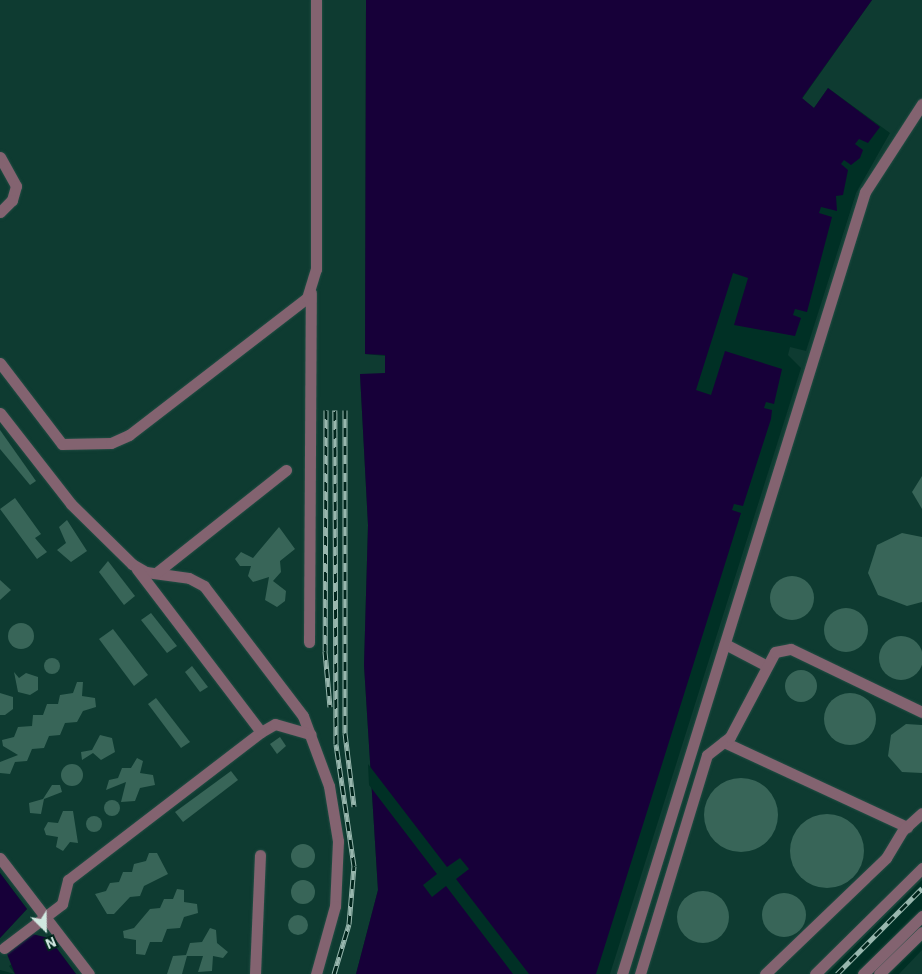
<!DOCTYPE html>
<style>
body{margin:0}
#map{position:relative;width:922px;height:974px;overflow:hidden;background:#003025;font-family:"IBM Plex Sans",sans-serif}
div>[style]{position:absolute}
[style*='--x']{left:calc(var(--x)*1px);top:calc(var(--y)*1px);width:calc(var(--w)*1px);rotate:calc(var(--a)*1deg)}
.built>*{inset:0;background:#0e3b31}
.water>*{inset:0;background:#170039}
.pier>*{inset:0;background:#003025}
.building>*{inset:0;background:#386558}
.round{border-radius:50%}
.roads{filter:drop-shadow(0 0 1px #214d43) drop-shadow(0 0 1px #214d43)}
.minor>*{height:11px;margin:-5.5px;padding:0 5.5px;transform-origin:5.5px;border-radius:5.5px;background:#836370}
.rail>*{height:5px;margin-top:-2.5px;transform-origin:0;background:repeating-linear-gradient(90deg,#01251c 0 9px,#98b7ae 0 18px);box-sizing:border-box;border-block:1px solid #98b7ae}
span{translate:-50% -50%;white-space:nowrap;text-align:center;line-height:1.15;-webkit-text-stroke:4px #01251c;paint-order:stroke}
.north{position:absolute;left:20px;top:904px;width:50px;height:50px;-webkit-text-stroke:4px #01251c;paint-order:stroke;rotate:157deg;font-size:14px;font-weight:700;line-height:20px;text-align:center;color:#d0e8e0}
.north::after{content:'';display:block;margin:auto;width:18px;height:22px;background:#d0e8e0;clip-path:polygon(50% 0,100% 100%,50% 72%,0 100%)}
</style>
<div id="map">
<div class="built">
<i style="clip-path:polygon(0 0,366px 0,365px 354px,385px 356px,385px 374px,360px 374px,368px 525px,364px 665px,378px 890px,356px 974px,76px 974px,49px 938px,9px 966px,15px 974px,0 970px,0 938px,27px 909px,0 873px)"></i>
<i style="clip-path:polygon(872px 0,922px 0,922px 880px,827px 974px,610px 974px,801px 368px,788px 355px,790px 347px,806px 351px,856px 193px,890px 133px,828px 88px,814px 108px,802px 99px)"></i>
<i style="clip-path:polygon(922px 950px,922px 974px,899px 974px)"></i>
</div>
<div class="water">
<i style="clip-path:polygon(366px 0,872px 0,802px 98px,814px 108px,828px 88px,880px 127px,868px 143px,859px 139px,855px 144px,863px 150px,860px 158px,851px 165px,844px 160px,841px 164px,848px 170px,843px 195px,836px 196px,837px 211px,821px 207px,819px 213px,832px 217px,807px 312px,795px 309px,793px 315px,801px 318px,795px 336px,734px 325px,748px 278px,733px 273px,696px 390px,711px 395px,725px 351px,782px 369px,774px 404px,766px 402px,764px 408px,772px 410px,771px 419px,743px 506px,734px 504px,732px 510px,741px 513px,596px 974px,356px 974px,378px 890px,364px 665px,368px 525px,360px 374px,385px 373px,385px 355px,365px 354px)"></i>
<i style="clip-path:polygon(0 873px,27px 909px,0 938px)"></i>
<i style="clip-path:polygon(32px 934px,49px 938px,76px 974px,15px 974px,7px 954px)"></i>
</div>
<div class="pier">
<i style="clip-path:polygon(368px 764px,447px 867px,460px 858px,469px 869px,456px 879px,529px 974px,513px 974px,446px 886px,432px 897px,423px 885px,437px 874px,369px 785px)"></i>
</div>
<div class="building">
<i style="clip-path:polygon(0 430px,36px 481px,30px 485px,0 449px)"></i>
<i style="clip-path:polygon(922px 476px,922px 509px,912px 492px)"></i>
<i style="clip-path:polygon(15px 498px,41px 534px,35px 538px,47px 552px,37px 559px,0 509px)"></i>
<i style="clip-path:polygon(67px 520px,87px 551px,71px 562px,57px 550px,66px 543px,59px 527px)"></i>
<i style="clip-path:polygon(279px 527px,295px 549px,280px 561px,281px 572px,273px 581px,286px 591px,285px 601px,277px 607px,265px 600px,269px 577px,253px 582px,248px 576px,251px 566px,240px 566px,235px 559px,241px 552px,253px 558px)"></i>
<i style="clip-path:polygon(902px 533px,922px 537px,922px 602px,907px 606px,878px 595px,868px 573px,877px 545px)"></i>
<i style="clip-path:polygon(108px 561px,135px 596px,124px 605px,99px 572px)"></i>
<i class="round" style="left:770px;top:576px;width:44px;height:44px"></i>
<i style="clip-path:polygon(0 580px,11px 590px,0 600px)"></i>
<i class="round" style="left:824px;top:608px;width:44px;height:44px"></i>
<i style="clip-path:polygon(151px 613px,177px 646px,167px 653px,141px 620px)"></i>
<i class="round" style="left:8px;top:623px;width:26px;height:26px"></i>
<i style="clip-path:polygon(113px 629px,148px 675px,134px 686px,99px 639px)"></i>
<i class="round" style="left:879px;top:636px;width:44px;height:44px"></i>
<i class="round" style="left:44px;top:658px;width:16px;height:16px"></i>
<i style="clip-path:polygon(192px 666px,208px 687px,200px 692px,185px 672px)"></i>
<i class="round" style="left:785px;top:670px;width:32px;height:32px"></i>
<i style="clip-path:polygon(14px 672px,19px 678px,26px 673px,38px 677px,38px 690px,30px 695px,18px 692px)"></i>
<i style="clip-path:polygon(77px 682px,83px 682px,82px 696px,95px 698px,96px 707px,83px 711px,77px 722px,65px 723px,60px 735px,49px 736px,44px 748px,32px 749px,27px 761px,15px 762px,10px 774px,0 773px,0 762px,18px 755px,3px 746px,2px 740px,14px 737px,18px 727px,32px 726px,33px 715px,43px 715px,47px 704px,58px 704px,60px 695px,73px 693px)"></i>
<i style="clip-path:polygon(0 693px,13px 697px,13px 709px,5px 715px,0 715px)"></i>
<i class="round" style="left:824px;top:693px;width:52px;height:52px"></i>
<i style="clip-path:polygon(156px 698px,190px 742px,181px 748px,148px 704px)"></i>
<i style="clip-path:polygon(906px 724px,922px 725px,922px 773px,902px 772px,888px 756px,891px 735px)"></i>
<i style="clip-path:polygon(100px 735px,112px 738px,115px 752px,101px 760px,93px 753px,82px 760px,81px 752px,92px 750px)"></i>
<i style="clip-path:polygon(280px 737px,286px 746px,277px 754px,270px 744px)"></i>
<i style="clip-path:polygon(137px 758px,143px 761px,140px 773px,153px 775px,155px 785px,140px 788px,135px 801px,121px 802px,126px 782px,106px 790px,109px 780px,118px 778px,122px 768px,131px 768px)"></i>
<i class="round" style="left:61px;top:764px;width:22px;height:22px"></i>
<i style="clip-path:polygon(231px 771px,238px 780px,183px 822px,175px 812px)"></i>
<i class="round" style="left:704px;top:778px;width:74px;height:74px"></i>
<i style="clip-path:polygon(52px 785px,60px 785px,62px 792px,44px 799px,41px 814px,30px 813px,29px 803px,43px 799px)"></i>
<i class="round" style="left:104px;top:800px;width:16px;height:16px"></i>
<i style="clip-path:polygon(63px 811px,73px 811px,78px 843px,70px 842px,63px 851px,56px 847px,58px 837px,46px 835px,44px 829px,48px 822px,58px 823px)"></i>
<i class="round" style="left:790px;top:814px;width:74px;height:74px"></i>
<i class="round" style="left:86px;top:816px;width:16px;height:16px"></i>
<i class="round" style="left:291px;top:844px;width:24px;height:24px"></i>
<i style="clip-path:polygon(149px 853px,157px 853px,168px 874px,144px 886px,140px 896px,130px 897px,114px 914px,107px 914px,95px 894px,106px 891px,110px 883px,119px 882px,123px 872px,132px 872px,134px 864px,146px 861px)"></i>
<i class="round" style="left:291px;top:880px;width:24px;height:24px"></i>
<i style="clip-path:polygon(177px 889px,184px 890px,184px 902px,197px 904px,198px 913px,184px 917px,180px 928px,167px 929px,162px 942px,150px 942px,145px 955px,136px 954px,136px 940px,124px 938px,123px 931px,134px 928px,150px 909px,160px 908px,164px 899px,173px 899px)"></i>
<i class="round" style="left:677px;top:891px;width:52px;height:52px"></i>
<i class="round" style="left:762px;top:893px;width:44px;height:44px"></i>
<i class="round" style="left:288px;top:915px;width:20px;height:20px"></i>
<i style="clip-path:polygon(210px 928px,216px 930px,217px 943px,228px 952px,223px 958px,213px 956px,212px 971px,198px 972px,203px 956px,187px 956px,182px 974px,167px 974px,173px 956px,186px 955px,190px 943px,202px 942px)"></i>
</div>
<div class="roads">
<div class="minor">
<i style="--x:0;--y:157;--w:33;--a:61"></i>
<i style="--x:16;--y:186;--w:15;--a:106"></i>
<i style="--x:12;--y:200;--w:17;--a:135"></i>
<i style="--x:0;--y:363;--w:102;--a:52.6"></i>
<i style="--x:62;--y:444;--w:49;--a:-1.2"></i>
<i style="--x:111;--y:443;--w:20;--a:-24"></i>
<i style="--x:129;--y:435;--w:225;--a:-37.6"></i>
<i style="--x:307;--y:298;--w:30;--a:-73"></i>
<i style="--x:316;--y:269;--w:269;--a:-90"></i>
<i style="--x:0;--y:413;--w:115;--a:52"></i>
<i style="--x:71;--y:504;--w:86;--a:44.5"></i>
<i style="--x:132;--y:564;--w:16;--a:30"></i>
<i style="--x:146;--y:572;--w:43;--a:7.9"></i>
<i style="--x:189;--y:578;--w:17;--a:28"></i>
<i style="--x:204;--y:586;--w:163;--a:52.7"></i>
<i style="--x:303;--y:716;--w:75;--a:69.6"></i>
<i style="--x:329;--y:786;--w:56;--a:80.7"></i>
<i style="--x:338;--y:841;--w:65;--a:92.6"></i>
<i style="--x:335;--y:906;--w:71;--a:105.6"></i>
<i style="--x:156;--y:573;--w:166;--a:-38.4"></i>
<i style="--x:309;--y:642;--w:349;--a:-89.7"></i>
<i style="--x:725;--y:644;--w:45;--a:27.7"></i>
<i style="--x:261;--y:732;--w:16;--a:-30"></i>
<i style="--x:275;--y:724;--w:37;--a:16"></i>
<i style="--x:724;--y:742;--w:202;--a:24.9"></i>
<i style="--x:0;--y:858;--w:146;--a:52.5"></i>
<i style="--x:4;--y:948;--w:73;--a:-37.2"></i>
<i style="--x:62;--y:904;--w:25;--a:-76"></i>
<i style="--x:68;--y:880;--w:243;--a:-37.5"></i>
<i style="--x:261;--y:732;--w:205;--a:-127.3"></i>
<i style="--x:255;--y:974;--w:119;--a:-87.6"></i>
<i style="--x:622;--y:974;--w:819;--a:-72.74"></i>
<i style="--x:865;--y:192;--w:105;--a:-57.1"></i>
<i style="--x:640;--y:974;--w:229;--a:-73"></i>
<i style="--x:707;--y:755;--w:29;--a:-38"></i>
<i style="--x:730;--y:737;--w:96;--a:-62.1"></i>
<i style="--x:775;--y:652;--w:16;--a:-11"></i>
<i style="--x:791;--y:649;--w:145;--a:25.7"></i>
<i style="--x:765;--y:974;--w:168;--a:-43.8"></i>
<i style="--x:886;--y:858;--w:33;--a:-59"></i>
<i style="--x:903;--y:830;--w:25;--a:-42"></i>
<i style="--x:815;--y:974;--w:151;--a:-44.7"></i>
<i style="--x:863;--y:974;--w:83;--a:-44.5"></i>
<i style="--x:879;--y:974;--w:60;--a:-44.3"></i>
</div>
</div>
<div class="rail">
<i style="--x:326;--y:410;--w:241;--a:90.2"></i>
<i style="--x:325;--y:651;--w:56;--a:84.9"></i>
<i style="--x:345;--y:410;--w:323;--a:90"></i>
<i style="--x:345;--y:733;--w:74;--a:83"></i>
<i style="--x:334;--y:974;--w:52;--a:-73.3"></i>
<i style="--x:349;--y:924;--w:58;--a:-85.1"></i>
<i style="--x:354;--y:866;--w:123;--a:-98.4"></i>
<i style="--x:336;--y:744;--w:334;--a:-90.2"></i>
<i style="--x:837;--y:974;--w:121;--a:-45.3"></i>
</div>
<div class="north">N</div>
</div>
